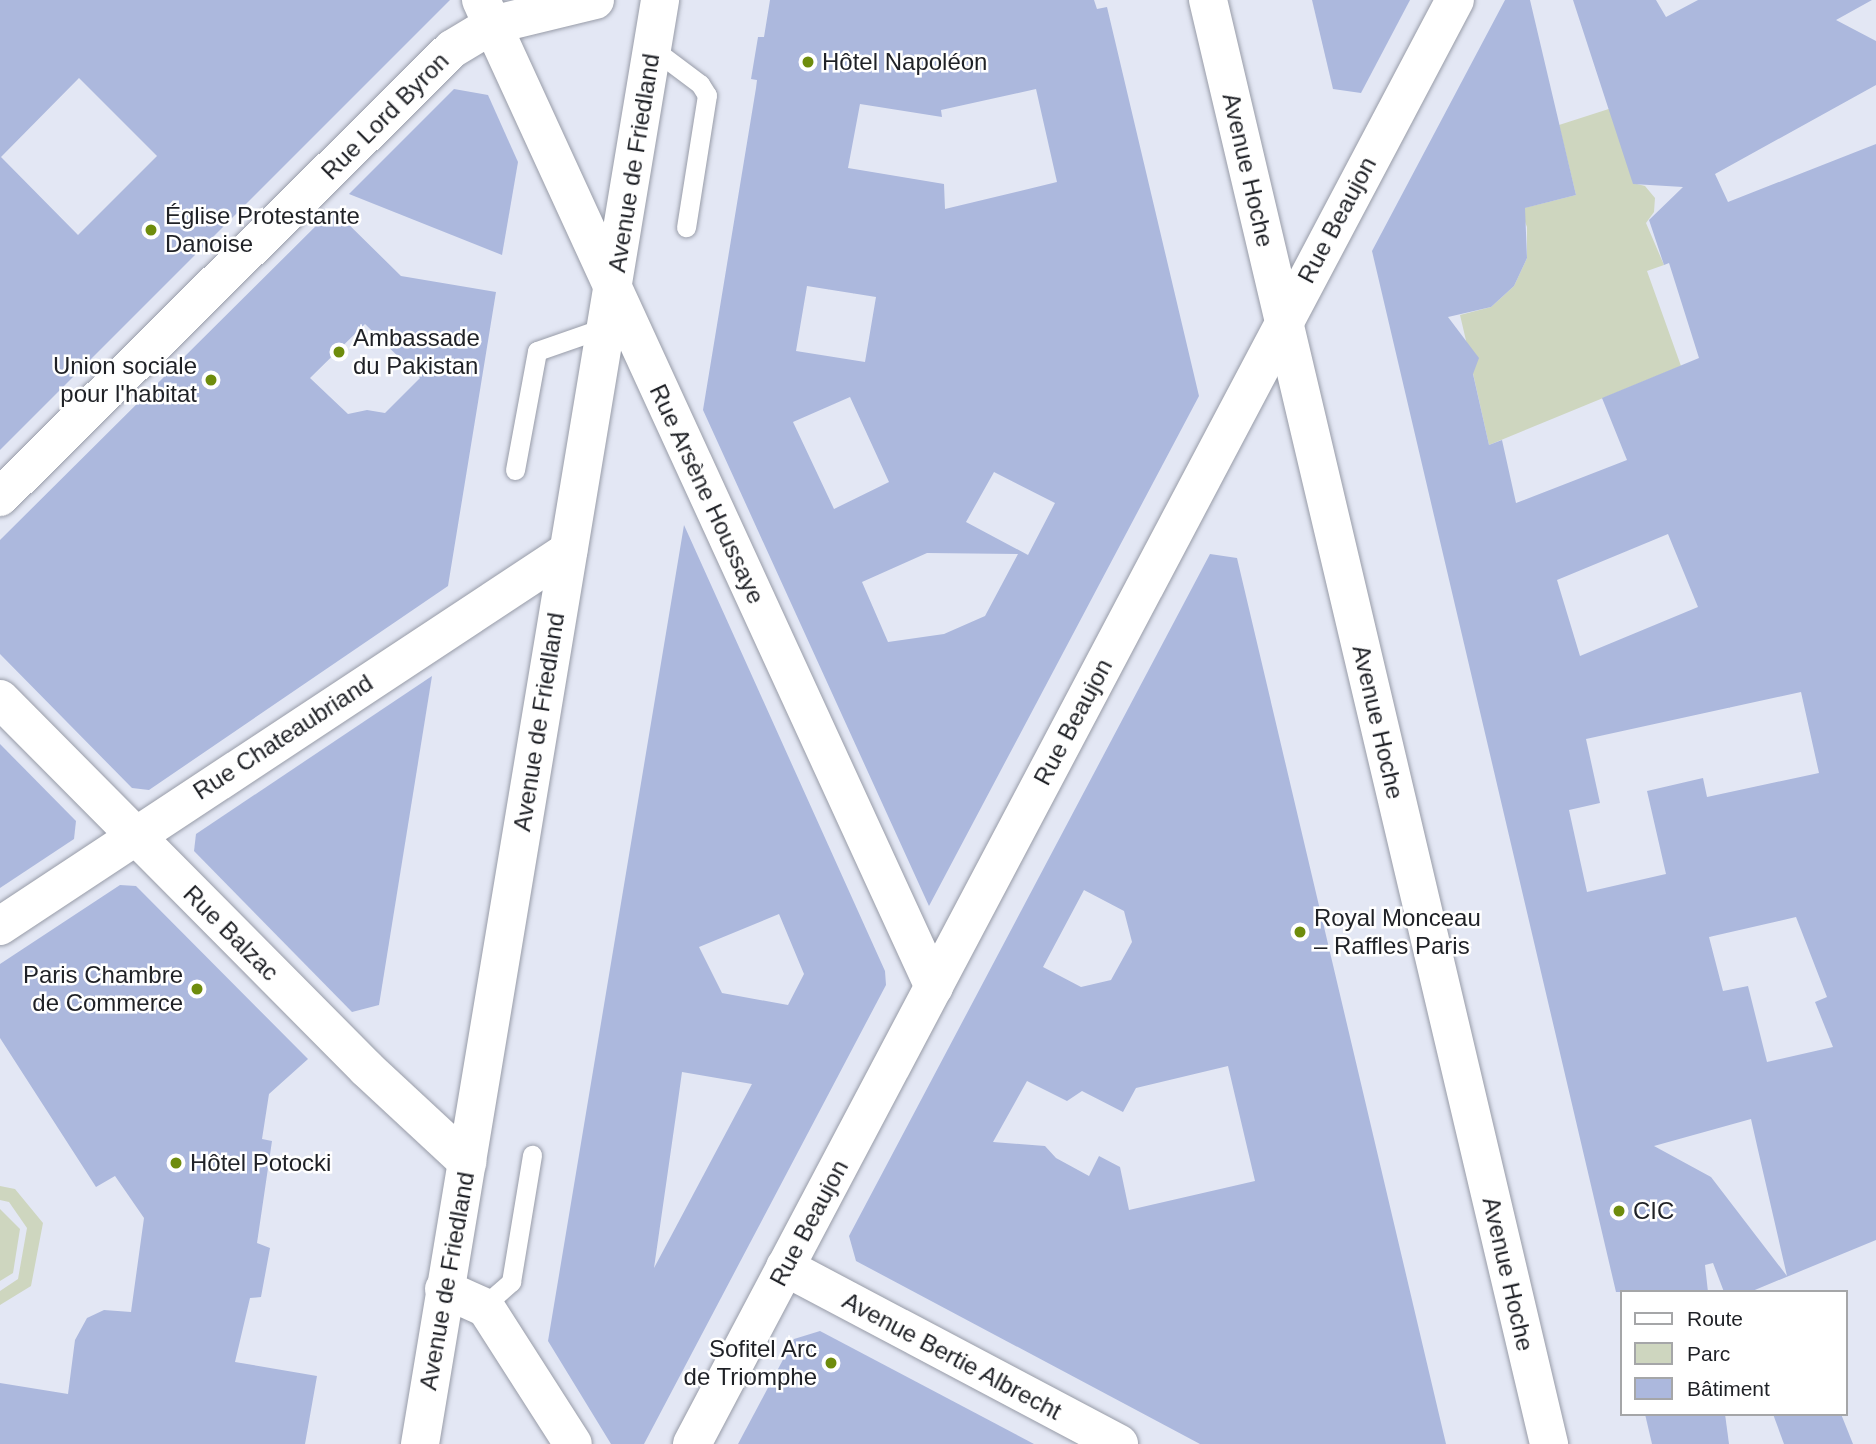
<!DOCTYPE html>
<meta charset="utf-8">
<style>
body{margin:0}
#map{position:relative;width:1876px;height:1444px;overflow:hidden;background:#e3e7f4;font-family:Helvetica,sans-serif}
div>[style]{position:absolute}
[style*='--x']{left:calc(var(--x)*1px);top:calc(var(--y)*1px);width:calc(var(--w)*1px);rotate:calc(var(--a)*1deg)}
.green>*{inset:0;background:#ced6bf}
.building>*{inset:0;background:#acb8dd}
.roads{filter:drop-shadow(0 0 2px #989ca8) drop-shadow(0 0 2px #989ca8)}
.lane>*{height:19px;margin:-9.5px;padding:0 9.5px;transform-origin:9.5px;border-radius:9.5px;background:#fff}
.street>*{height:38px;margin:-19px;padding:0 19px;transform-origin:19px;border-radius:19px;background:#fff}
.secondary>*{height:38px;margin:-19px;padding:0 19px;transform-origin:19px;border-radius:19px;background:#fff}
.primary>*{height:38px;margin:-19px;padding:0 19px;transform-origin:19px;border-radius:19px;background:#fff}
.dots>*{width:19px;height:19px;translate:-50% -50%;box-sizing:border-box;border:4px solid #fff;border-radius:50%}
span{translate:-50% -50%;white-space:nowrap;text-align:center;line-height:1.15;-webkit-text-stroke:5px #fff;paint-order:stroke}
.poi-label{font-size:24px;color:#1f2126}
.left{translate:0 -50%;text-align:left}
.right{translate:-100% -50%;text-align:right}
.street-label{font-size:24px;color:#1f2126}
.legend{position:absolute;left:1620px;top:1290px;width:228px;height:126px;box-sizing:border-box;background:#fff;border:2px solid #a5a6a8;margin:0;padding:9px 12px;list-style:none;font-size:21px;color:#1f2126}
.legend li{display:flex;align-items:center;gap:14px;height:35px}
.legend b{width:35px;border:2px solid #a5a6a8}
</style>
<div id="map">
<div class="green">
<i style="clip-path:polygon(1618px 106px,1633px 183px,1645px 186px,1655px 198px,1654px 212px,1646px 223px,1664px 265px,1647px 271px,1681px 366px,1489px 445px,1472px 369px,1477px 356px,1468px 349px,1460px 315px,1491px 307px,1514px 286px,1527px 258px,1527px 227px,1520px 209px,1576px 195px,1559px 125px)"></i>
<i style="clip-path:polygon(0 1186px,15px 1189px,43px 1223px,31px 1286px,0 1305px,0 1291px,18px 1279px,27px 1228px,9px 1202px,0 1200px)"></i>
<i style="clip-path:polygon(0 1209px,20px 1229px,13px 1273px,0 1281px)"></i>
</div>
<div class="building">
<i style="clip-path:polygon(evenodd,0 0,450px 0,0 450px,0 0,79px 78px,157px 156px,78px 235px,1px 157px,79px 78px)"></i>
<i style="clip-path:polygon(evenodd,770px 0,1094px 0,1097px 9px,1107px 7px,1199px 396px,929px 906px,703px 410px,756px 88px,757px 80px,751px 79px,758px 37px,764px 37px,770px 0,1036px 89px,1057px 182px,945px 209px,944px 184px,848px 168px,860px 104px,942px 117px,941px 110px,1036px 89px,770px 0,807px 286px,876px 297px,865px 362px,796px 351px,807px 286px,770px 0,850px 397px,889px 482px,834px 509px,793px 422px,850px 397px,770px 0,994px 472px,1055px 503px,1028px 555px,966px 522px,994px 472px,770px 0,927px 553px,1018px 554px,985px 616px,944px 634px,888px 642px,862px 582px,927px 553px)"></i>
<i style="clip-path:polygon(1312px 0,1410px 0,1361px 93px,1333px 89px)"></i>
<i style="clip-path:polygon(evenodd,1505px 0,1530px 0,1576px 195px,1525px 208px,1527px 258px,1514px 286px,1491px 307px,1448px 317px,1479px 358px,1473px 374px,1489px 445px,1502px 440px,1516px 503px,1627px 460px,1602px 398px,1699px 358px,1669px 263px,1664px 265px,1649px 220px,1683px 187px,1633px 184px,1573px 0,1656px 0,1666px 17px,1698px 0,1872px 0,1836px 20px,1876px 41px,1876px 85px,1715px 174px,1728px 202px,1876px 144px,1876px 1240px,1750px 1292px,1724px 1292px,1713px 1263px,1705px 1265px,1708px 1292px,1616px 1292px,1372px 251px,1505px 0,1668px 534px,1698px 607px,1580px 656px,1557px 580px,1668px 534px,1505px 0,1801px 692px,1819px 773px,1707px 797px,1703px 778px,1647px 791px,1666px 874px,1587px 892px,1569px 810px,1600px 803px,1586px 739px,1801px 692px,1505px 0,1796px 917px,1827px 997px,1815px 1002px,1833px 1047px,1767px 1062px,1748px 986px,1723px 991px,1709px 937px,1796px 917px,1505px 0,1751px 1119px,1758px 1150px,1787px 1276px,1711px 1177px,1654px 1146px,1751px 1119px)"></i>
<i style="clip-path:polygon(454px 89px,488px 95px,518px 162px,502px 255px,349px 194px)"></i>
<i style="clip-path:polygon(evenodd,333px 209px,401px 276px,496px 292px,448px 586px,149px 790px,132px 788px,0 654px,0 540px,333px 209px,365px 324px,420px 378px,385px 413px,367px 410px,348px 414px,310px 378px,365px 324px)"></i>
<i style="clip-path:polygon(evenodd,684px 525px,885px 971px,886px 985px,644px 1444px,611px 1444px,548px 1341px,684px 525px,779px 914px,804px 974px,788px 1005px,722px 993px,699px 947px,779px 914px,684px 525px,682px 1072px,752px 1084px,654px 1268px,677px 1108px,682px 1072px)"></i>
<i style="clip-path:polygon(evenodd,1210px 554px,1237px 558px,1446px 1444px,1200px 1444px,856px 1261px,849px 1236px,1210px 554px,1084px 890px,1124px 911px,1132px 942px,1111px 980px,1081px 987px,1043px 967px,1084px 890px,1210px 554px,1228px 1066px,1255px 1181px,1129px 1210px,1120px 1167px,1099px 1156px,1089px 1176px,1056px 1158px,1045px 1146px,993px 1142px,1027px 1081px,1067px 1101px,1082px 1091px,1123px 1112px,1136px 1088px,1228px 1066px)"></i>
<i style="clip-path:polygon(432px 676px,379px 1005px,352px 1012px,194px 851px,196px 834px)"></i>
<i style="clip-path:polygon(0 744px,76px 821px,74px 839px,0 888px)"></i>
<i style="clip-path:polygon(120px 885px,136px 886px,308px 1059px,269px 1094px,262px 1139px,272px 1141px,257px 1243px,270px 1248px,261px 1297px,250px 1298px,235px 1362px,317px 1376px,305px 1444px,0 1444px,0 1383px,68px 1394px,75px 1340px,87px 1318px,104px 1310px,131px 1312px,144px 1218px,115px 1176px,96px 1187px,0 1038px,0 964px)"></i>
<i style="clip-path:polygon(820px 1331px,983px 1417px,1034px 1444px,738px 1444px,794px 1339px)"></i>
<i style="clip-path:polygon(1645px 1414px,1725px 1414px,1729px 1444px,1652px 1444px)"></i>
<i style="clip-path:polygon(1773px 1414px,1841px 1414px,1853px 1444px,1784px 1444px)"></i>
</div>
<div class="roads">
<div class="lane">
<i style="--x:652;--y:48;--w:60;--a:36.9"></i>
<i style="--x:700;--y:84;--w:13;--a:58"></i>
<i style="--x:707;--y:95;--w:134;--a:99"></i>
<i style="--x:515;--y:470;--w:121;--a:-79.5"></i>
<i style="--x:537;--y:351;--w:73;--a:-19.2"></i>
<i style="--x:479;--y:1310;--w:43;--a:-41.2"></i>
<i style="--x:511;--y:1282;--w:129;--a:-80.6"></i>
</div>
<div class="street">
<i style="--x:481;--y:0;--w:1086;--a:65.35"></i>
<i style="--x:0;--y:497;--w:636;--a:-44.75"></i>
<i style="--x:452;--y:49;--w:47;--a:-31"></i>
<i style="--x:492;--y:25;--w:106;--a:-13.6"></i>
<i style="--x:0;--y:699;--w:521;--a:45.23"></i>
<i style="--x:367;--y:1069;--w:137;--a:42.9"></i>
<i style="--x:0;--y:926;--w:681;--a:-33.43"></i>
<i style="--x:785;--y:1267;--w:378;--a:27.9"></i>
<i style="--x:444;--y:1289;--w:46;--a:24.3"></i>
<i style="--x:486;--y:1308;--w:161;--a:57.4"></i>
<i style="--x:692;--y:1444;--w:1633;--a:-62.15"></i>
</div>
<div class="secondary">
<i style="--x:1208;--y:0;--w:1484;--a:76.71"></i>
</div>
<div class="primary">
<i style="--x:420;--y:1444;--w:1464;--a:-80.56"></i>
</div>
</div>
<div class="dots">
<i style="left:808px;top:62px;background:#6e8c0c"></i>
<i style="left:151px;top:230px;background:#6e8c0c"></i>
<i style="left:339px;top:352px;background:#6e8c0c"></i>
<i style="left:211px;top:380px;background:#6e8c0c"></i>
<i style="left:1300px;top:932px;background:#6e8c0c"></i>
<i style="left:197px;top:989px;background:#6e8c0c"></i>
<i style="left:176px;top:1163px;background:#6e8c0c"></i>
<i style="left:1619px;top:1211px;background:#6e8c0c"></i>
<i style="left:831px;top:1363px;background:#6e8c0c"></i>
</div>
<div class="poi-label">
<span class="left" style="left:822px;top:62px">Hôtel Napoléon</span>
<span class="left" style="left:165px;top:230px">Église Protestante<br>Danoise</span>
<span class="left" style="left:353px;top:352px">Ambassade<br>du Pakistan</span>
<span class="right" style="left:197px;top:380px">Union sociale<br>pour l'habitat</span>
<span class="left" style="left:1314px;top:932px">Royal Monceau<br>– Raffles Paris</span>
<span class="right" style="left:183px;top:989px">Paris Chambre<br>de Commerce</span>
<span class="left" style="left:190px;top:1163px">Hôtel Potocki</span>
<span class="left" style="left:1633px;top:1211px">CIC</span>
<span class="right" style="left:817px;top:1363px">Sofitel Arc<br>de Triomphe</span>
</div>
<div class="street-label">
<span style="left:385px;top:116px;rotate:-45deg">Rue Lord Byron</span>
<span style="left:634px;top:163px;rotate:-81deg">Avenue de Friedland</span>
<span style="left:1248px;top:170px;rotate:77deg">Avenue Hoche</span>
<span style="left:1337px;top:220px;rotate:-62deg">Rue Beaujon</span>
<span style="left:707px;top:494px;rotate:65deg">Rue Arsène Houssaye</span>
<span style="left:539px;top:722px;rotate:-81deg">Avenue de Friedland</span>
<span style="left:1073px;top:722px;rotate:-62deg">Rue Beaujon</span>
<span style="left:1378px;top:722px;rotate:77deg">Avenue Hoche</span>
<span style="left:283px;top:737px;rotate:-33deg">Rue Chateaubriand</span>
<span style="left:231px;top:933px;rotate:45deg">Rue Balzac</span>
<span style="left:809px;top:1223px;rotate:-62deg">Rue Beaujon</span>
<span style="left:1508px;top:1274px;rotate:77deg">Avenue Hoche</span>
<span style="left:447px;top:1281px;rotate:-80deg">Avenue de Friedland</span>
<span style="left:952px;top:1356px;rotate:28deg">Avenue Bertie Albrecht</span>
</div>
<ul class="legend">
<li><b style="height:9px;background:#fff"></b>Route</li>
<li><b style="height:19px;background:#ced6bf"></b>Parc</li>
<li><b style="height:19px;background:#acb8dd"></b>Bâtiment</li>
</ul>
</div>
